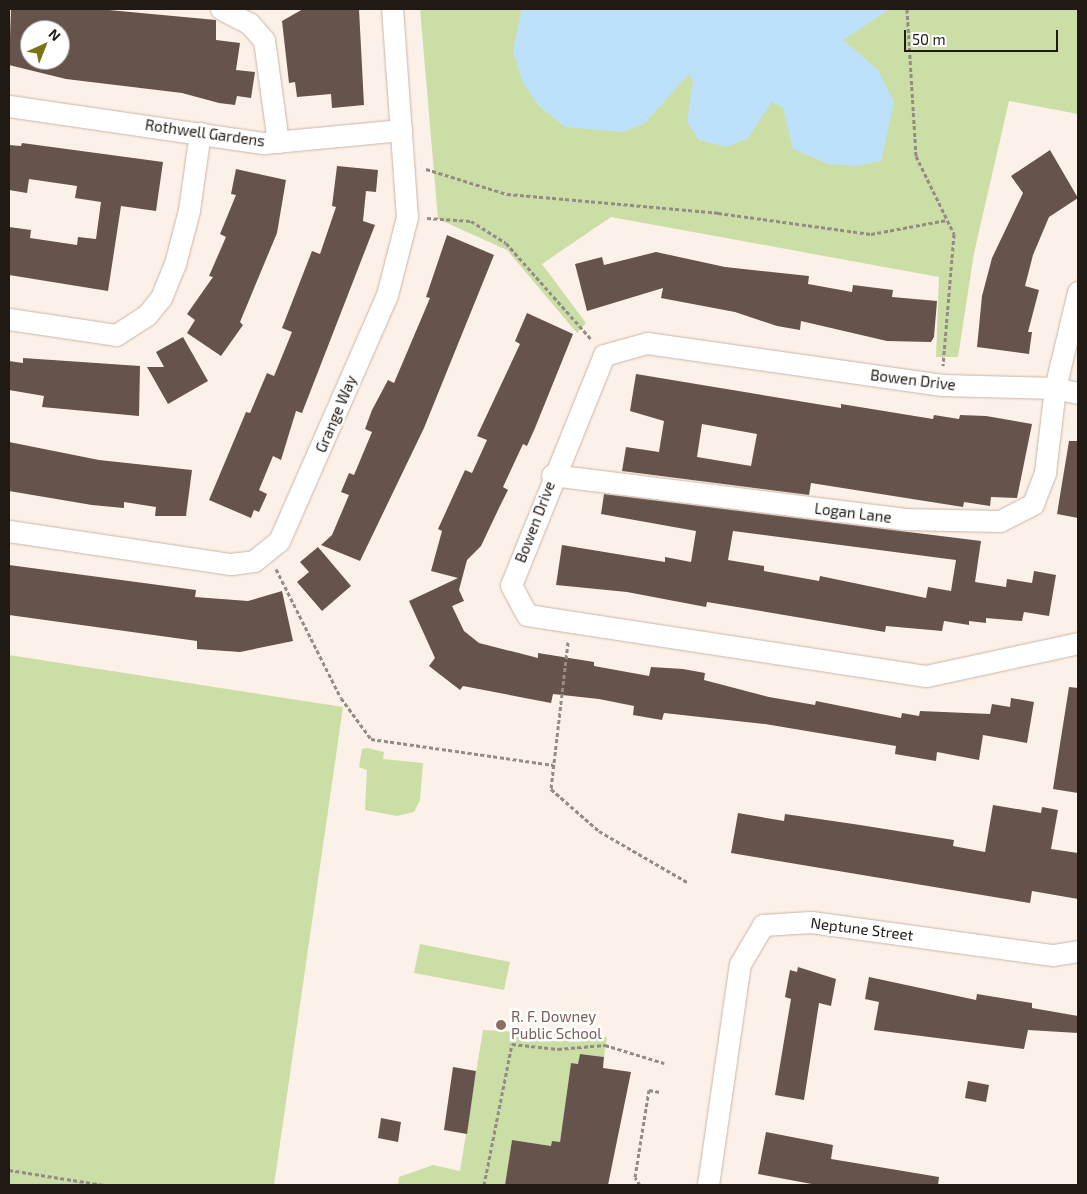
<!DOCTYPE html>
<style>
body{margin:0}
#map{position:relative;width:1087px;height:1194px;overflow:hidden;background:#fcf1e8;font-family:"Exo 2",sans-serif}
div>[style]{position:absolute}
[style*='--x']{left:calc(var(--x)*1px);top:calc(var(--y)*1px);width:calc(var(--w)*1px);rotate:calc(var(--a)*1deg)}
.green>*{inset:0;background:#cbdea6}
.water>*{inset:0;background:#bee1fb}
.building>*{inset:0;background:#66534b}
.path>*{height:3px;margin-top:-1.5px;transform-origin:0;background:repeating-linear-gradient(90deg,#948b84 0 4px,transparent 0 6.5px)}
.roads{filter:drop-shadow(0 0 1px #c8b5a8) drop-shadow(0 0 1px #c8b5a8)}
.minor>*{height:21px;margin:-10.5px;padding:0 10.5px;transform-origin:10.5px;border-radius:10.5px;background:#fff}
.dots>*{width:14px;height:14px;translate:-50% -50%;box-sizing:border-box;border:2px solid #fff;border-radius:50%}
span{translate:-50% -50%;white-space:nowrap;text-align:center;line-height:1.15;-webkit-text-stroke:5px #fff;paint-order:stroke}
.street-label{font-size:15px;color:#201914}
.education-label{font-size:15px;color:#785e54}
.left{translate:0 -50%;text-align:left}
.frame{position:absolute;inset:0;border:10px solid #201914;pointer-events:none}
.north{position:absolute;left:20px;top:20px;width:50px;height:50px;box-sizing:border-box;background:#fff;border:1px solid #a6a3a1;border-radius:50%;rotate:44deg;font-size:14px;font-weight:700;line-height:20px;text-align:center;color:#201914}
.north::after{content:'';display:block;margin:auto;width:18px;height:22px;background:#7a7316;clip-path:polygon(50% 0,100% 100%,50% 72%,0 100%)}
.scale{position:absolute;left:904px;top:30px;width:154px;height:22px;box-sizing:border-box;border:2px solid #201914;border-top:0;padding-left:6px;font-size:15px;line-height:18px;white-space:nowrap;color:#201914;-webkit-text-stroke:4px #fff;paint-order:stroke}
</style>
<div id="map">
<div class="green">
<i style="clip-path:polygon(420px 9px,1078px 9px,1078px 114px,1009px 101px,974px 253px,958px 357px,936px 357px,939px 277px,611px 217px,542px 264px,586px 323px,577px 333px,507px 250px,438px 219px)"></i>
<i style="clip-path:polygon(9px 655px,343px 707px,274px 1185px,9px 1185px)"></i>
<i style="clip-path:polygon(367px 748px,384px 752px,383px 759px,423px 763px,420px 800px,414px 812px,397px 816px,365px 810px,367px 770px,359px 767px,362px 749px)"></i>
<i style="clip-path:polygon(420px 944px,510px 962px,504px 990px,414px 973px)"></i>
<i style="clip-path:polygon(483px 1030px,607px 1037px,604px 1057px,580px 1054px,578px 1064px,571px 1063px,560px 1142px,551px 1146px,512px 1140px,505px 1185px,398px 1185px,399px 1177px,433px 1165px,460px 1171px)"></i>
</div>
<div class="water">
<i style="clip-path:polygon(522px 9px,890px 9px,843px 40px,878px 70px,894px 102px,881px 161px,856px 166px,828px 164px,793px 149px,783px 108px,772px 102px,747px 139px,726px 147px,699px 140px,687px 122px,693px 81px,689px 74px,645px 123px,623px 132px,565px 127px,539px 106px,523px 83px,513px 51px)"></i>
</div>
<div class="building">
<i style="clip-path:polygon(evenodd,11px 9px,98px 9px,216px 20px,216px 40px,240px 43px,236px 70px,255px 72px,251px 98px,237px 96px,235px 105px,219px 103px,182px 93px,66px 79px,9px 65px,11px 9px,30px 30px,60px 30px,60px 60px,30px 60px,30px 30px)"></i>
<i style="clip-path:polygon(303px 9px,359px 9px,364px 105px,332px 108px,331px 94px,297px 97px,295px 82px,289px 83px,282px 21px)"></i>
<i style="clip-path:polygon(22px 143px,163px 162px,156px 211px,121px 206px,108px 291px,9px 275px,9px 227px,31px 230px,30px 238px,77px 245px,78px 237px,96px 239px,101px 202px,75px 198px,77px 186px,29px 179px,27px 193px,9px 190px,9px 145px,21px 146px)"></i>
<i style="clip-path:polygon(1050px 150px,1078px 198px,1049px 217px,1033px 255px,1025px 286px,1039px 290px,1028px 332px,1032px 332px,1029px 354px,977px 347px,982px 296px,992px 258px,1023px 193px,1011px 176px)"></i>
<i style="clip-path:polygon(337px 166px,378px 170px,376px 192px,366px 191px,363px 221px,375px 225px,302px 413px,296px 411px,281px 460px,273px 456px,259px 490px,267px 494px,259px 512px,254px 510px,251px 518px,209px 500px,246px 412px,250px 413px,267px 373px,274px 376px,292px 332px,282px 328px,312px 251px,320px 254px,336px 207px,332px 206px)"></i>
<i style="clip-path:polygon(236px 169px,286px 180px,277px 233px,240px 322px,243px 325px,221px 356px,187px 333px,195px 320px,187px 314px,213px 277px,209px 276px,226px 237px,220px 234px,236px 195px,231px 194px)"></i>
<i style="clip-path:polygon(447px 235px,494px 255px,424px 428px,360px 561px,321px 545px,332px 535px,349px 495px,341px 492px,349px 473px,354px 475px,372px 432px,365px 429px,372px 410px,388px 380px,394px 383px,430px 298px,426px 297px)"></i>
<i style="clip-path:polygon(656px 252px,725px 267px,809px 276px,808px 284px,852px 292px,853px 285px,893px 290px,892px 297px,937px 301px,934px 337px,931px 342px,887px 341px,801px 321px,800px 330px,777px 326px,735px 312px,661px 298px,663px 288px,587px 311px,575px 264px,602px 257px,604px 265px)"></i>
<i style="clip-path:polygon(527px 313px,573px 334px,535px 428px,527px 446px,523px 444px,503px 487px,508px 490px,499px 508px,481px 546px,467px 560px,459px 590px,464px 601px,452px 606px,464px 631px,479px 643px,538px 658px,538px 653px,594px 662px,594px 666px,649px 676px,651px 667px,683px 669px,705px 673px,704px 680px,769px 697px,815px 705px,816px 701px,901px 718px,902px 713px,919px 716px,920px 711px,990px 714px,992px 704px,1010px 707px,1011px 698px,1034px 702px,1027px 743px,983px 735px,979px 760px,937px 752px,936px 761px,895px 754px,896px 746px,765px 724px,664px 713px,662px 720px,633px 715px,634px 706px,599px 699px,553px 694px,551px 703px,463px 686px,460px 690px,429px 666px,435px 658px,409px 601px,458px 578px,431px 571px,442px 531px,438px 529px,465px 470px,472px 473px,487px 440px,477px 436px,520px 344px,515px 341px)"></i>
<i style="clip-path:polygon(183px 337px,208px 381px,168px 404px,147px 367px,164px 367px,156px 352px)"></i>
<i style="clip-path:polygon(23px 358px,140px 366px,139px 416px,42px 407px,44px 396px,9px 390px,9px 361px,23px 363px)"></i>
<i style="clip-path:polygon(evenodd,636px 374px,841px 408px,841px 404px,933px 419px,934px 415px,959px 419px,960px 415px,986px 416px,1032px 424px,1017px 498px,991px 497px,990px 506px,964px 502px,963px 507px,811px 483px,809px 495px,622px 471px,626px 447px,659px 452px,664px 421px,630px 411px,636px 374px,702px 424px,757px 434px,751px 466px,697px 457px,702px 424px)"></i>
<i style="clip-path:polygon(1069px 441px,1078px 441px,1078px 518px,1057px 514px)"></i>
<i style="clip-path:polygon(9px 442px,99px 460px,192px 470px,186px 516px,155px 516px,156px 507px,124px 502px,124px 508px,92px 505px,9px 491px)"></i>
<i style="clip-path:polygon(evenodd,604px 494px,981px 541px,975px 582px,1006px 587px,1007px 579px,1032px 583px,1034px 571px,1056px 575px,1049px 616px,1024px 612px,1022px 621px,986px 618px,986px 623px,969px 621px,969px 625px,944px 621px,942px 631px,886px 626px,885px 632px,707px 602px,706px 607px,627px 592px,556px 585px,562px 545px,665px 562px,665px 557px,691px 562px,696px 531px,601px 514px,604px 494px,733px 531px,956px 560px,951px 591px,928px 587px,926px 598px,820px 576px,819px 581px,764px 571px,764px 566px,728px 560px,733px 531px)"></i>
<i style="clip-path:polygon(318px 547px,351px 586px,322px 611px,297px 582px,309px 572px,300px 562px)"></i>
<i style="clip-path:polygon(9px 565px,196px 590px,195px 597px,248px 601px,282px 591px,293px 641px,240px 652px,197px 649px,197px 641px,9px 615px)"></i>
<i style="clip-path:polygon(1069px 687px,1078px 688px,1078px 793px,1053px 789px)"></i>
<i style="clip-path:polygon(993px 805px,1041px 813px,1042px 807px,1058px 810px,1051px 849px,1078px 853px,1078px 899px,1032px 891px,1030px 903px,731px 853px,738px 813px,784px 821px,785px 814px,860px 825px,954px 840px,953px 846px,985px 852px)"></i>
<i style="clip-path:polygon(798px 967px,836px 979px,831px 1006px,819px 1003px,804px 1100px,775px 1095px,791px 999px,785px 997px,790px 970px,797px 972px)"></i>
<i style="clip-path:polygon(869px 977px,976px 1000px,977px 994px,1032px 1003px,1032px 1008px,1078px 1016px,1078px 1033px,1028px 1030px,1024px 1049px,874px 1030px,879px 1002px,865px 999px)"></i>
<i style="clip-path:polygon(580px 1054px,604px 1057px,603px 1068px,631px 1072px,608px 1185px,505px 1185px,512px 1140px,551px 1146px,552px 1141px,560px 1142px,571px 1063px,578px 1064px)"></i>
<i style="clip-path:polygon(453px 1067px,476px 1071px,467px 1134px,444px 1130px)"></i>
<i style="clip-path:polygon(968px 1081px,989px 1085px,986px 1102px,965px 1098px)"></i>
<i style="clip-path:polygon(381px 1118px,401px 1122px,398px 1142px,378px 1138px)"></i>
<i style="clip-path:polygon(766px 1132px,833px 1145px,831px 1159px,939px 1177px,938px 1185px,817px 1185px,758px 1174px)"></i>
</div>
<div class="path">
<i style="--x:907;--y:9;--w:147;--a:86.5"></i>
<i style="--x:916;--y:156;--w:87;--a:64"></i>
<i style="--x:954;--y:234;--w:132;--a:94.8"></i>
<i style="--x:426;--y:169;--w:85;--a:17.2"></i>
<i style="--x:507;--y:194;--w:212;--a:5.1"></i>
<i style="--x:718;--y:213;--w:154;--a:7.8"></i>
<i style="--x:871;--y:234;--w:77;--a:-10.4"></i>
<i style="--x:427;--y:218;--w:44;--a:3.9"></i>
<i style="--x:471;--y:221;--w:41;--a:32.2"></i>
<i style="--x:506;--y:243;--w:128;--a:48.5"></i>
<i style="--x:276;--y:569;--w:144;--a:63.3"></i>
<i style="--x:341;--y:698;--w:51;--a:53.8"></i>
<i style="--x:371;--y:739;--w:184;--a:8.1"></i>
<i style="--x:568;--y:642;--w:148;--a:96.6"></i>
<i style="--x:551;--y:789;--w:64;--a:41.2"></i>
<i style="--x:599;--y:831;--w:102;--a:30.1"></i>
<i style="--x:9;--y:1170;--w:96;--a:9"></i>
<i style="--x:484;--y:1185;--w:144;--a:-78.8"></i>
<i style="--x:512;--y:1044;--w:46;--a:6.2"></i>
<i style="--x:558;--y:1049;--w:47;--a:-4.9"></i>
<i style="--x:605;--y:1045;--w:62;--a:17"></i>
<i style="--x:640;--y:1185;--w:9;--a:-122"></i>
<i style="--x:635;--y:1177;--w:88;--a:-80.9"></i>
<i style="--x:649;--y:1090;--w:11;--a:10"></i>
</div>
<div class="roads">
<div class="minor">
<i style="--x:221;--y:9;--w:31;--a:27"></i>
<i style="--x:249;--y:23;--w:23;--a:49"></i>
<i style="--x:264;--y:40;--w:103;--a:82.2"></i>
<i style="--x:9;--y:106;--w:258;--a:8.3"></i>
<i style="--x:264;--y:143;--w:138;--a:-5.4"></i>
<i style="--x:9;--y:319;--w:108;--a:8.5"></i>
<i style="--x:116;--y:335;--w:37;--a:-33"></i>
<i style="--x:147;--y:315;--w:22;--a:-51"></i>
<i style="--x:161;--y:298;--w:37;--a:-68"></i>
<i style="--x:175;--y:264;--w:56;--a:-75.5"></i>
<i style="--x:189;--y:210;--w:78;--a:-81.9"></i>
<i style="--x:1078;--y:393;--w:24;--a:-168"></i>
<i style="--x:1055;--y:388;--w:113;--a:-178.5"></i>
<i style="--x:942;--y:385;--w:298;--a:-171.9"></i>
<i style="--x:647;--y:343;--w:45;--a:164.4"></i>
<i style="--x:604;--y:355;--w:248;--a:112"></i>
<i style="--x:511;--y:585;--w:34;--a:62"></i>
<i style="--x:527;--y:615;--w:404;--a:8.7"></i>
<i style="--x:926;--y:676;--w:156;--a:-12.2"></i>
<i style="--x:552;--y:475;--w:354;--a:7.1"></i>
<i style="--x:903;--y:519;--w:97;--a:1.2"></i>
<i style="--x:1000;--y:521;--w:37;--a:-27"></i>
<i style="--x:1033;--y:504;--w:34;--a:-69"></i>
<i style="--x:1045;--y:472;--w:85;--a:-83.2"></i>
<i style="--x:1055;--y:388;--w:99;--a:-76.5"></i>
<i style="--x:9;--y:531;--w:224;--a:8.5"></i>
<i style="--x:231;--y:564;--w:23;--a:-7"></i>
<i style="--x:254;--y:561;--w:32;--a:-39"></i>
<i style="--x:279;--y:541;--w:269;--a:-66.3"></i>
<i style="--x:387;--y:295;--w:81;--a:-75.6"></i>
<i style="--x:407;--y:217;--w:209;--a:-94.1"></i>
<i style="--x:708;--y:1185;--w:223;--a:-81.8"></i>
<i style="--x:740;--y:964;--w:45;--a:-59.5"></i>
<i style="--x:763;--y:925;--w:48;--a:-3.6"></i>
<i style="--x:811;--y:922;--w:244;--a:7.8"></i>
<i style="--x:1053;--y:955;--w:25;--a:-9"></i>
</div>
</div>
<div class="dots">
<i style="left:501px;top:1025px;background:#8d6e63"></i>
</div>
<div class="street-label">
<span style="left:205px;top:133px;rotate:8deg">Rothwell Gardens</span>
<span style="left:913px;top:380px;rotate:7deg">Bowen Drive</span>
<span style="left:336px;top:414px;rotate:-67deg">Grange Way</span>
<span style="left:853px;top:513px;rotate:7deg">Logan Lane</span>
<span style="left:535px;top:522px;rotate:-69deg">Bowen Drive</span>
<span style="left:862px;top:929px;rotate:7deg">Neptune Street</span>
</div>
<div class="education-label">
<span class="left" style="left:511px;top:1025px">R. F. Downey<br>Public School</span>
</div>
<div class="frame"></div>
<div class="north">N</div>
<div class="scale">50 m</div>
</div>
